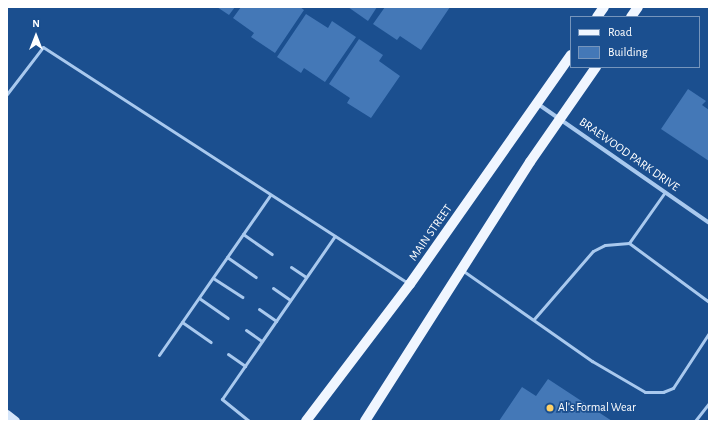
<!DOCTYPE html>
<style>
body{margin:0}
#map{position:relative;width:716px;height:428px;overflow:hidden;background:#1b4f8f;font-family:"Alegreya Sans",sans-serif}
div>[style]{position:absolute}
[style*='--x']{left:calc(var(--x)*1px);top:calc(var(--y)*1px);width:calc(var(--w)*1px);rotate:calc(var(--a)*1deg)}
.building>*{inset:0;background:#4478b7}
.service>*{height:3px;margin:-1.5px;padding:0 1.5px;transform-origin:1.5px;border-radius:1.5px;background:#a9c9ee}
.minor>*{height:4px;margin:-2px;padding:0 2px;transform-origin:2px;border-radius:2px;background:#a9c9ee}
.secondary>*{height:8px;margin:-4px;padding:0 4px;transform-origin:4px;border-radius:4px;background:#d6e6fa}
.primary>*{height:10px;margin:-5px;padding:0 5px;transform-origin:5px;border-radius:5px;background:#f0f6ff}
.dots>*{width:11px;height:11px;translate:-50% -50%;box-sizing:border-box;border:2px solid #1b4f8f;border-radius:50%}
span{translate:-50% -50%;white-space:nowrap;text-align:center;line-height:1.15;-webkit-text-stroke:3.5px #1b4f8f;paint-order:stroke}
.street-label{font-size:12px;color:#fff}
.poi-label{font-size:12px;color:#fff}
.left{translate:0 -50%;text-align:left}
.frame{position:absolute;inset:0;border:8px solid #fff;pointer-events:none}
.legend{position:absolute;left:570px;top:16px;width:130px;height:52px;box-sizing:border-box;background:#1b4f8f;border:1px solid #7695bc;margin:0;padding:5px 7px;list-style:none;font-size:12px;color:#fff}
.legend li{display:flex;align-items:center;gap:8px;height:20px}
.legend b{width:20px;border:1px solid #7695bc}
.north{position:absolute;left:16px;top:16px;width:40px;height:40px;-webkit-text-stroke:3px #1b4f8f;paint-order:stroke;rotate:0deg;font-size:11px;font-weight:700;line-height:16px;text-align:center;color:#fff}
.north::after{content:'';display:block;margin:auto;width:14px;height:18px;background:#fff;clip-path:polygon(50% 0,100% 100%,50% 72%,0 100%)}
</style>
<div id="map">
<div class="building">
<i style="clip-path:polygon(217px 7px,235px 7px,229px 15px)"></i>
<i style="clip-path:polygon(241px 7px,300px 7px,304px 10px,275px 53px,251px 37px,254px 33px,233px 18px)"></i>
<i style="clip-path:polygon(348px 7px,377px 7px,368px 21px)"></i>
<i style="clip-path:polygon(385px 7px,450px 7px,421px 50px,400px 36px,397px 40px,373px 24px)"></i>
<i style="clip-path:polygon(306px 14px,328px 28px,332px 21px,356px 37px,325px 82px,304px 68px,301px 73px,277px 57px)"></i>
<i style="clip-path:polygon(359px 39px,383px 55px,379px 61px,400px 76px,371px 118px,347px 103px,350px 98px,329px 84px)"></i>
<i style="clip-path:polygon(688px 89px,706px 101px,702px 105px,709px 110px,709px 161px,661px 129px)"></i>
<i style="clip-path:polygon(548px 379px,612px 421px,499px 421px,522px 387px,536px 396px)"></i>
</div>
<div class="service">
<i style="--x:7;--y:94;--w:59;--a:-52.5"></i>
<i style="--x:43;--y:47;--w:435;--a:32.9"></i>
<i style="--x:665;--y:192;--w:62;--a:125.2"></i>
<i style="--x:629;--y:243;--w:99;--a:36.4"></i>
<i style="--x:243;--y:234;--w:35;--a:35"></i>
<i style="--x:227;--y:257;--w:35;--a:35"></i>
<i style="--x:291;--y:267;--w:18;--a:34"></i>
<i style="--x:462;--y:270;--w:159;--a:35"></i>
<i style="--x:592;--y:361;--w:61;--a:30.3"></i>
<i style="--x:645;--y:392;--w:18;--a:0"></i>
<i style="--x:663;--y:392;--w:11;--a:-22"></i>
<i style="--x:673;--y:388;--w:66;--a:-56.8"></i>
<i style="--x:213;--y:278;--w:35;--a:33"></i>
<i style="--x:273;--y:288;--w:21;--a:35"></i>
<i style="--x:199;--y:298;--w:35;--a:35"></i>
<i style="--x:259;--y:309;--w:21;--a:35"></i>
<i style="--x:534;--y:319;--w:90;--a:-49.1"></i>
<i style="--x:593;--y:251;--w:13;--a:-27"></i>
<i style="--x:605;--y:245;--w:24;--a:-5"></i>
<i style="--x:182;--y:322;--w:35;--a:35"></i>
<i style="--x:246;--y:330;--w:19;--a:35"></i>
<i style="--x:228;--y:354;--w:21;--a:35"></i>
<i style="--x:159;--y:355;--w:195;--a:-55.2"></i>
<i style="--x:249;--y:421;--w:35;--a:-141"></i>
<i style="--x:222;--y:399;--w:198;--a:-55.3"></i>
<i style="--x:695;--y:421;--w:23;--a:-52"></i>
</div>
<div class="minor">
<i style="--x:538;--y:104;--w:208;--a:34.8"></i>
</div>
<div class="secondary">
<i style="--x:7;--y:414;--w:11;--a:38"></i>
</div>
<div class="primary">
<i style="--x:597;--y:17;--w:12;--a:-55"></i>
<i style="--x:631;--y:17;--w:12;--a:-55"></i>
<i style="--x:306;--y:421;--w:172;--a:-52.8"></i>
<i style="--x:410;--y:284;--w:280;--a:-54.9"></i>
<i style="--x:365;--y:421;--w:307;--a:-57.5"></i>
<i style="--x:530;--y:162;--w:116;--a:-55.2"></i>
</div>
<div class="dots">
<i style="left:550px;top:408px;background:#ffd166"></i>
</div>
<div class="street-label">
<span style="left:629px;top:155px;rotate:35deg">BRAEWOOD PARK DRIVE</span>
<span style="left:431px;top:233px;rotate:-55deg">MAIN STREET</span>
</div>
<div class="poi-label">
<span class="left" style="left:558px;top:408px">Al's Formal Wear</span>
</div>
<div class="frame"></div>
<ul class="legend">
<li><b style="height:5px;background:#f0f6ff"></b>Road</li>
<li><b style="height:11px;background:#4478b7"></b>Building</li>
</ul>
<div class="north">N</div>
</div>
